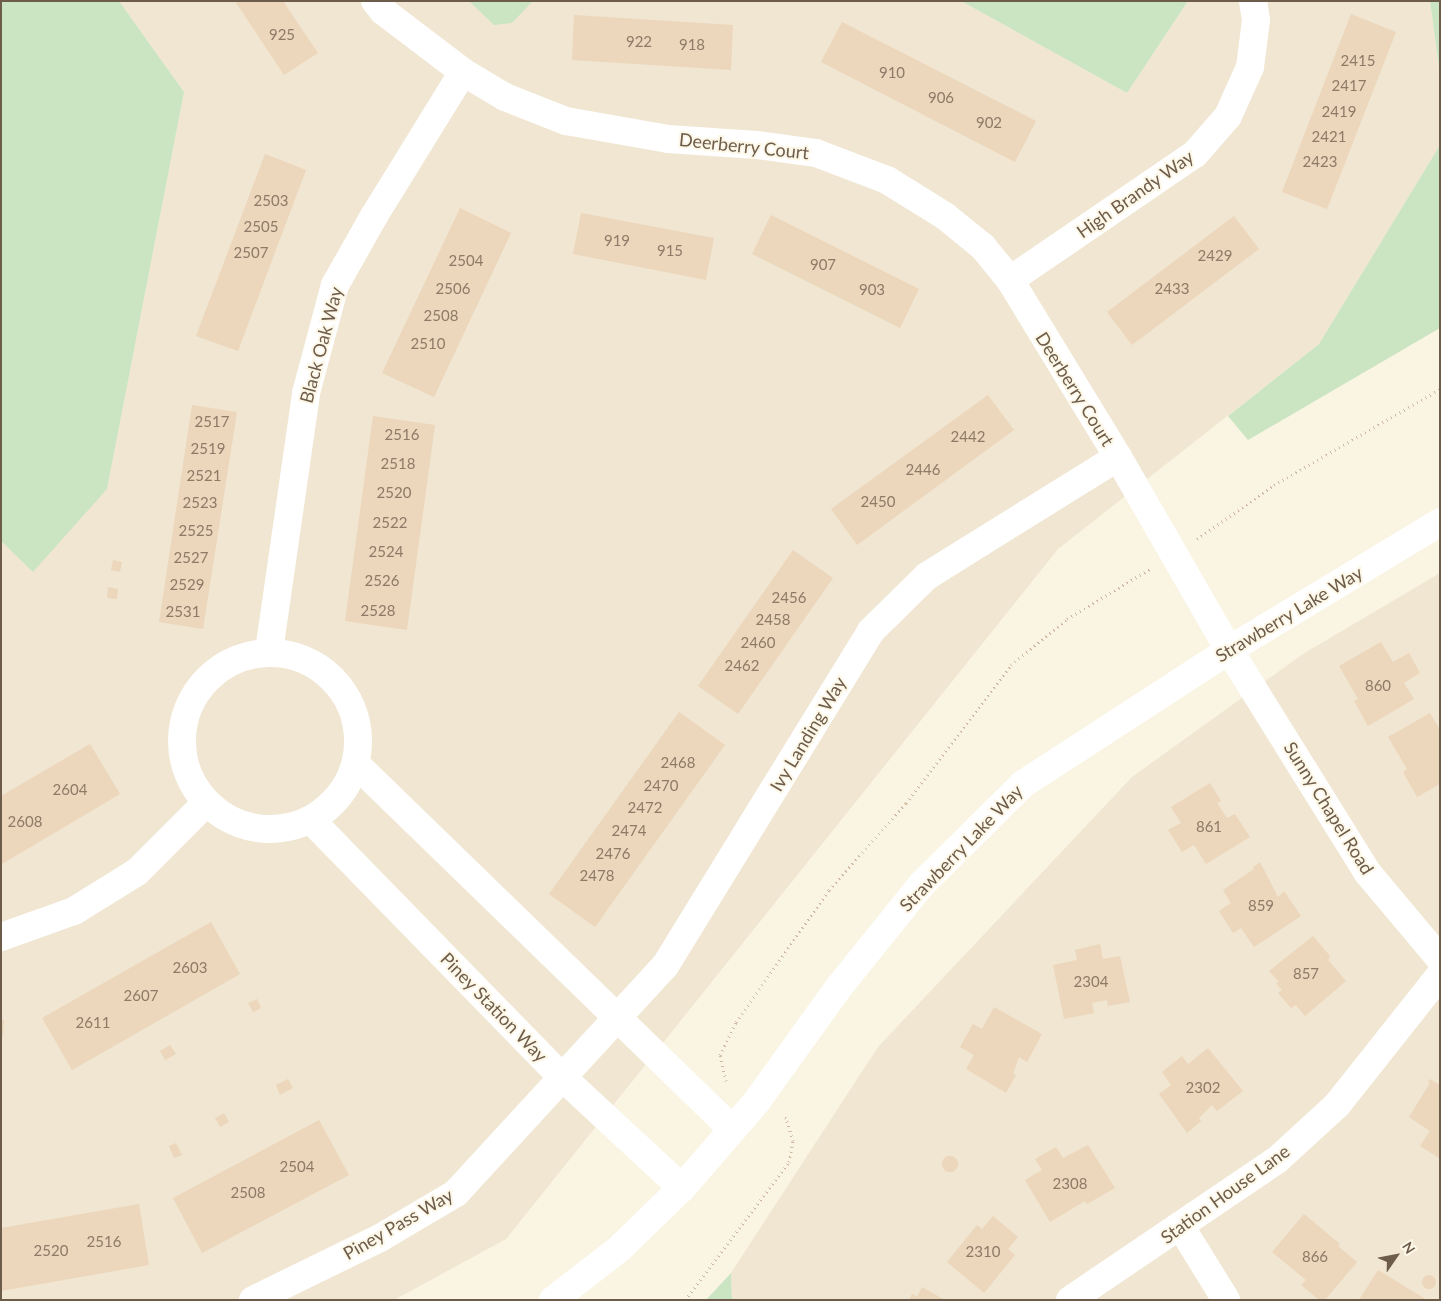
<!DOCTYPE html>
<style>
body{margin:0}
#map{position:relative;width:1441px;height:1301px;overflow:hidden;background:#faf4e2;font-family:Lato,sans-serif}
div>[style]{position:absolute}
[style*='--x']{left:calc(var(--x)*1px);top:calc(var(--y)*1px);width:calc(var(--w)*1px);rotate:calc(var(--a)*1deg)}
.residential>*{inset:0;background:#f0e6d1}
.green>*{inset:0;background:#cbe5c2}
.building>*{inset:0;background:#ecd6bc}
.round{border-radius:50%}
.path>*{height:3px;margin-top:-1.5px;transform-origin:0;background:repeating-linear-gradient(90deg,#d0b9a0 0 1px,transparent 0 5px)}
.minor>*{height:28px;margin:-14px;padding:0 14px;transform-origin:14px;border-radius:14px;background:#fff}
.minor>.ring{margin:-14px;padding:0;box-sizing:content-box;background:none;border:28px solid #fff;border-radius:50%}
.tertiary>*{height:28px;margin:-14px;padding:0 14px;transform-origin:14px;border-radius:14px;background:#fff}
span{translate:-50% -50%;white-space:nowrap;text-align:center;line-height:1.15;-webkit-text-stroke:4px #fdf7e7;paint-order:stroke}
.number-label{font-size:15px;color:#8e7a67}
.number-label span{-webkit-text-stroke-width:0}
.street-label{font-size:18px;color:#6e5c4b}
.frame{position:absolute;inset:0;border:2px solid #6e5c4b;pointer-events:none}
.north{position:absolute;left:1371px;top:1231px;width:50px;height:50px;-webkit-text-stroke:4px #fdf7e7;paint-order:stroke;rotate:57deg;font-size:14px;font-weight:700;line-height:20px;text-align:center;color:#6e5c4b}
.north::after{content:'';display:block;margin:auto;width:18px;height:22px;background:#6e5c4b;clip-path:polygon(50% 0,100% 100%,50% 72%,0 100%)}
</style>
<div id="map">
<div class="residential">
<i style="clip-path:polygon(119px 1px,961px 1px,1127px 93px,1188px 1px,1430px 1px,1440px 74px,1440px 145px,1319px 344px,1058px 549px,506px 1239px,394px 1300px,1px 1300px,1px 541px,33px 571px,107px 488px,184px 92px)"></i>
<i style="clip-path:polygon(1440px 573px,1440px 1300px,732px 1300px,731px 1273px,878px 1047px,1132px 777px,1303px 654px)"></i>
</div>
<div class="green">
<i style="clip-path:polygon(1px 1px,119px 1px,184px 92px,107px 489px,33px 572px,1px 541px)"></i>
<i style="clip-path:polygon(469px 1px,531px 1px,531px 3px,512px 23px,494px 25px)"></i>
<i style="clip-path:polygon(961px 1px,1188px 1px,1127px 93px)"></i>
<i style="clip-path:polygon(1430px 1px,1440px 1px,1440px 74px)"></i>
<i style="clip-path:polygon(1440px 145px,1440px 328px,1248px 440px,1228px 416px,1319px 344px)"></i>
<i style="clip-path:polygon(731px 1273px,732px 1300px,706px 1300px)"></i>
</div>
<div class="building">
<i style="clip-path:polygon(235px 1px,283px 1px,318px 53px,284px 75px)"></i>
<i style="clip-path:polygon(1351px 14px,1396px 32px,1327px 209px,1282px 192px)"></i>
<i style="clip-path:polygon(574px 15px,733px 25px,731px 70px,572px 60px)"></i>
<i style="clip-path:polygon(842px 22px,1036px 121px,1015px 162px,821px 62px)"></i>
<i style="clip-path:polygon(265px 154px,306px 170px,238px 351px,196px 336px)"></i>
<i style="clip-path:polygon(460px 208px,511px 233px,434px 397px,382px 373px)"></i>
<i style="clip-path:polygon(581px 213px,714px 238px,706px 280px,573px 254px)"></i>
<i style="clip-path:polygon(771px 215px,919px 289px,900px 328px,752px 254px)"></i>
<i style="clip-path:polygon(1234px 216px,1259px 249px,1132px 345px,1107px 312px)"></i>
<i style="clip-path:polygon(988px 395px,1014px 430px,857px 545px,831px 509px)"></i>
<i style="clip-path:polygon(192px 405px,237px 412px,203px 629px,159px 622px)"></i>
<i style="clip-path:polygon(373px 416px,435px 425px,407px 630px,345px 621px)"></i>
<i style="clip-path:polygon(793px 550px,833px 578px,738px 714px,698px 686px)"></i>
<i style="clip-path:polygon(113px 560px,122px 562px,120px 572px,111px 570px)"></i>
<i style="clip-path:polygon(108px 587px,118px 589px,117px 599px,107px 598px)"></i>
<i style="clip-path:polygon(1381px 642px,1393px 662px,1409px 653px,1420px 673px,1404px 683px,1414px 699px,1368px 726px,1354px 701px,1358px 699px,1339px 666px)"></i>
<i style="clip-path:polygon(679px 712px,725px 745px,595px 927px,549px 894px)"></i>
<i style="clip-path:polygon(1430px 713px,1440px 730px,1440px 784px,1417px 797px,1403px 772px,1407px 769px,1388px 737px)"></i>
<i style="clip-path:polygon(90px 744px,120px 794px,2px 864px,1px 796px)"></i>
<i style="clip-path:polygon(1210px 783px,1221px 801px,1217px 803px,1227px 818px,1235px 814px,1250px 837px,1206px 864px,1194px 845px,1182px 852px,1168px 830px,1181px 823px,1171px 807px)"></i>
<i style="clip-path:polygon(1260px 862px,1278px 897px,1284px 891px,1301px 916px,1254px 947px,1241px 928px,1233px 933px,1219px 911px,1231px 903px,1223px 890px,1254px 869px,1253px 867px)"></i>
<i style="clip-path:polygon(211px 922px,240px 974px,72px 1070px,42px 1018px)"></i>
<i style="clip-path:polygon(1313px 936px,1330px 956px,1328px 960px,1346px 981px,1305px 1016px,1296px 1005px,1291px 1008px,1278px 993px,1282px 990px,1276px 983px,1279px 982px,1269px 971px)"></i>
<i style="clip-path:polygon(1100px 944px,1103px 959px,1120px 956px,1130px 1002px,1108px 1006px,1107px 1000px,1092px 1003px,1094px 1013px,1064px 1019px,1053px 965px,1077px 960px,1075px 950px)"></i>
<i style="clip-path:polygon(257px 999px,261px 1008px,253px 1012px,248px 1003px)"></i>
<i style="clip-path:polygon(994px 1007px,1042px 1034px,1027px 1062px,1019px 1057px,1013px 1074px,1016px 1075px,1006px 1093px,966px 1069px,974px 1055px,960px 1047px,973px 1024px,982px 1029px)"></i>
<i style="clip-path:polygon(1px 1019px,4px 1020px,3px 1037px,1px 1037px)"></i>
<i style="clip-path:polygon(170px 1045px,176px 1054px,165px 1060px,160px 1051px)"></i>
<i style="clip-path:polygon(1208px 1048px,1243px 1091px,1217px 1111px,1212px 1105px,1199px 1118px,1201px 1121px,1187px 1133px,1159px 1094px,1171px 1085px,1162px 1072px,1182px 1056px,1188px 1064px)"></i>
<i style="clip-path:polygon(288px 1079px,293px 1088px,280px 1095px,276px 1085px)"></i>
<i style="clip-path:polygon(1430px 1079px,1440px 1085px,1439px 1158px,1420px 1146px,1430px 1131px,1409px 1117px,1430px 1083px,1428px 1082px)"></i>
<i style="clip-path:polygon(224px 1113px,229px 1122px,220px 1127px,215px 1118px)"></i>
<i style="clip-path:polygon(319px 1120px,349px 1175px,202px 1253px,173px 1198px)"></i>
<i style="clip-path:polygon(176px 1143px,182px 1155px,174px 1158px,169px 1146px)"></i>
<i style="clip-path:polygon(1088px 1145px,1115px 1188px,1087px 1204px,1085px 1201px,1050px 1222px,1025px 1180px,1042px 1170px,1035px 1159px,1056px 1147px,1063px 1158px)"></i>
<i class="round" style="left:942px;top:1156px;width:16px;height:16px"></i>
<i style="clip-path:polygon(139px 1204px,149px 1265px,1px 1291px,1px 1228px)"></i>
<i style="clip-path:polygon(1304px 1214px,1340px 1244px,1338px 1246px,1357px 1262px,1325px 1300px,1319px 1300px,1301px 1285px,1306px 1280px,1272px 1252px)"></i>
<i style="clip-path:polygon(993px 1216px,1018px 1237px,1008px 1249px,1015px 1255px,984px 1293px,947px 1262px,977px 1225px,982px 1229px)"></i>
<i style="clip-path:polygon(1378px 1270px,1383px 1273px,1427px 1300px,1359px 1300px)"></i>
<i class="round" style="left:1422px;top:1275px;width:14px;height:14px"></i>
<i style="clip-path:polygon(922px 1287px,945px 1300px,909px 1300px,912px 1294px,917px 1297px)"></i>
</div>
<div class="path">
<i style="--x:1197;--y:539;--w:94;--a:-35"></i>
<i style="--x:1274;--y:485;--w:192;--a:-30"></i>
<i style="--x:726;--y:1081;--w:27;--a:-103"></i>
<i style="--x:720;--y:1055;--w:37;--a:-64"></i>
<i style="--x:736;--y:1022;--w:161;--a:-54.8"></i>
<i style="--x:829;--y:890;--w:116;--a:-48.5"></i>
<i style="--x:906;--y:803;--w:173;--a:-52.7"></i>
<i style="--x:1011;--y:665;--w:72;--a:-39.4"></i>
<i style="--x:1067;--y:619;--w:97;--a:-31.1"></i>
<i style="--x:685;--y:1300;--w:173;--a:-53"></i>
<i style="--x:789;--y:1162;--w:21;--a:-79"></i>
<i style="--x:793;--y:1141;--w:24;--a:-107"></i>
<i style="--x:786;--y:1118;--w:4;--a:-153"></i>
</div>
<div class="minor">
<i style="--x:375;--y:1;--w:13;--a:51"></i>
<i style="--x:383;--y:11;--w:101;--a:37.3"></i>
<i style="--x:463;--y:72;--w:49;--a:30.8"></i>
<i style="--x:505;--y:97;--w:66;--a:21.5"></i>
<i style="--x:566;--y:121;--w:104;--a:10"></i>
<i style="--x:668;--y:139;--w:89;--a:3.9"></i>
<i style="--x:757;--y:145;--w:60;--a:7.7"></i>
<i style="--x:816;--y:153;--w:76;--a:20.8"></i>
<i style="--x:887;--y:180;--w:68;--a:31.8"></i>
<i style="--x:945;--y:216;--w:49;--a:39.2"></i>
<i style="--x:983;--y:247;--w:43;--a:50.7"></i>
<i style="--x:1010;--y:280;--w:207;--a:58.6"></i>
<i style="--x:1118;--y:457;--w:223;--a:60.1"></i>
<i style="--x:1229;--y:650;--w:261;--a:58.1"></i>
<i style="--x:1367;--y:872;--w:114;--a:50"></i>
<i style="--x:1010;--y:280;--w:224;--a:-34.3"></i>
<i style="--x:1195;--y:154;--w:50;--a:-49"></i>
<i style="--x:1228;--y:116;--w:54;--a:-65.8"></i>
<i style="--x:1250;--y:67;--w:47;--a:-82.7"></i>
<i style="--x:1256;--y:20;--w:19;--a:-99"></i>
<i style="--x:269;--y:651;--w:261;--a:-81.8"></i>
<i style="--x:306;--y:393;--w:112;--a:-75"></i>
<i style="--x:335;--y:285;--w:79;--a:-60.5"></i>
<i style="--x:374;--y:216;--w:169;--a:-58.3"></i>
<i class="ring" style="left:182px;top:653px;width:148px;height:148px"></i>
<i style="--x:357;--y:765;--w:521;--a:44.14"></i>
<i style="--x:311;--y:820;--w:358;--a:45.7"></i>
<i style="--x:561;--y:1076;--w:165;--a:42.8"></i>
<i style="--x:1;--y:937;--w:77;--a:-19.6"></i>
<i style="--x:74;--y:911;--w:74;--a:-31.8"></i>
<i style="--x:137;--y:872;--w:98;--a:-45"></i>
<i style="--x:1181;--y:1227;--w:86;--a:58.3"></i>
<i style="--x:253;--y:1300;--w:141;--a:-26"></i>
<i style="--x:380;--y:1238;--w:88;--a:-30.6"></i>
<i style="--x:456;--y:1193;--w:309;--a:-47.4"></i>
<i style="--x:665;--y:966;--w:393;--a:-58.4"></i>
<i style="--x:871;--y:631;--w:78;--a:-44.5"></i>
<i style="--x:927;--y:576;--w:225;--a:-31.9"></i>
<i style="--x:1070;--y:1300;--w:250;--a:-34.1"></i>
<i style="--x:1277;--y:1160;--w:81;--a:-42.5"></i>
<i style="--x:1337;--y:1105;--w:166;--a:-51.6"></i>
</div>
<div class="tertiary">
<i style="--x:553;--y:1300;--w:83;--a:-37.7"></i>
<i style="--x:619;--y:1249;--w:88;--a:-44.1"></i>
<i style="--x:682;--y:1188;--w:115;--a:-49.2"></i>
<i style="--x:757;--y:1101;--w:140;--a:-54.3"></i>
<i style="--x:839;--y:987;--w:131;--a:-51.2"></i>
<i style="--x:921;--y:885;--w:144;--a:-44.7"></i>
<i style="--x:1023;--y:784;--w:246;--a:-33"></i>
<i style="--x:1229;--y:650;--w:247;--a:-31.2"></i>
</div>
<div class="number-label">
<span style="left:282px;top:35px">925</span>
<span style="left:639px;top:42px">922</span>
<span style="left:692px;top:45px">918</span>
<span style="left:1358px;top:61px">2415</span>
<span style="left:892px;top:73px">910</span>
<span style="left:1349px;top:86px">2417</span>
<span style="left:941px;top:98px">906</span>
<span style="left:1339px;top:112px">2419</span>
<span style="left:989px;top:123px">902</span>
<span style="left:1329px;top:137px">2421</span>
<span style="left:1320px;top:162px">2423</span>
<span style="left:271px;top:201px">2503</span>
<span style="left:261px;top:227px">2505</span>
<span style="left:617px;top:241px">919</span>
<span style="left:670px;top:251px">915</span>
<span style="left:251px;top:253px">2507</span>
<span style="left:1215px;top:256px">2429</span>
<span style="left:466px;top:261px">2504</span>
<span style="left:823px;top:265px">907</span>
<span style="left:453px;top:289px">2506</span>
<span style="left:1172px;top:289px">2433</span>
<span style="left:872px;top:290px">903</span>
<span style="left:441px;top:316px">2508</span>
<span style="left:428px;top:344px">2510</span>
<span style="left:212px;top:422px">2517</span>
<span style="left:402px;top:435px">2516</span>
<span style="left:968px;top:437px">2442</span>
<span style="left:208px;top:449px">2519</span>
<span style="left:398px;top:464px">2518</span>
<span style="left:923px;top:470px">2446</span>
<span style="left:204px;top:476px">2521</span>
<span style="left:394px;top:493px">2520</span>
<span style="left:878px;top:502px">2450</span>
<span style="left:200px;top:503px">2523</span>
<span style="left:390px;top:523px">2522</span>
<span style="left:196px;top:531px">2525</span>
<span style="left:386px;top:552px">2524</span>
<span style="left:191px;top:558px">2527</span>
<span style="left:382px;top:581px">2526</span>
<span style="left:187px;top:585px">2529</span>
<span style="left:789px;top:598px">2456</span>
<span style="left:378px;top:611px">2528</span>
<span style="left:183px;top:612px">2531</span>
<span style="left:773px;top:620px">2458</span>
<span style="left:758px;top:643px">2460</span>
<span style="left:742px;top:666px">2462</span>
<span style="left:1378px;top:686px">860</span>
<span style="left:678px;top:763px">2468</span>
<span style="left:661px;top:786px">2470</span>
<span style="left:70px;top:790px">2604</span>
<span style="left:645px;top:808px">2472</span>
<span style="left:25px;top:822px">2608</span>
<span style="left:1209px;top:827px">861</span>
<span style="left:629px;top:831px">2474</span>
<span style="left:613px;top:854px">2476</span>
<span style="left:597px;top:876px">2478</span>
<span style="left:1261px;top:906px">859</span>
<span style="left:190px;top:968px">2603</span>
<span style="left:1306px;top:974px">857</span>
<span style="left:1091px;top:982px">2304</span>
<span style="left:141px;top:996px">2607</span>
<span style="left:93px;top:1023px">2611</span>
<span style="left:1203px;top:1088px">2302</span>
<span style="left:297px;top:1167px">2504</span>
<span style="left:1070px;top:1184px">2308</span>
<span style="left:248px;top:1193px">2508</span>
<span style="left:104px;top:1242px">2516</span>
<span style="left:51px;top:1251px">2520</span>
<span style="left:983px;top:1252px">2310</span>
<span style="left:1315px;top:1257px">866</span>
</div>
<div class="street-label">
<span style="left:744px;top:146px;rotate:6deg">Deerberry Court</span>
<span style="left:1135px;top:194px;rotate:-35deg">High Brandy Way</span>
<span style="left:321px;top:345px;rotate:-75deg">Black Oak Way</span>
<span style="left:1075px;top:389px;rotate:58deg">Deerberry Court</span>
<span style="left:1289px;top:614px;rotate:-31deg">Strawberry Lake Way</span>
<span style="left:808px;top:734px;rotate:-59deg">Ivy Landing Way</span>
<span style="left:1329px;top:808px;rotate:58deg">Sunny Chapel Road</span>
<span style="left:961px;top:848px;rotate:-46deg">Strawberry Lake Way</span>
<span style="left:494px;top:1007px;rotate:46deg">Piney Station Way</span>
<span style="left:1225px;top:1194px;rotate:-36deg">Station House Lane</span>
<span style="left:398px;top:1224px;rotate:-30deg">Piney Pass Way</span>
</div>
<div class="frame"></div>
<div class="north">N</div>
</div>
